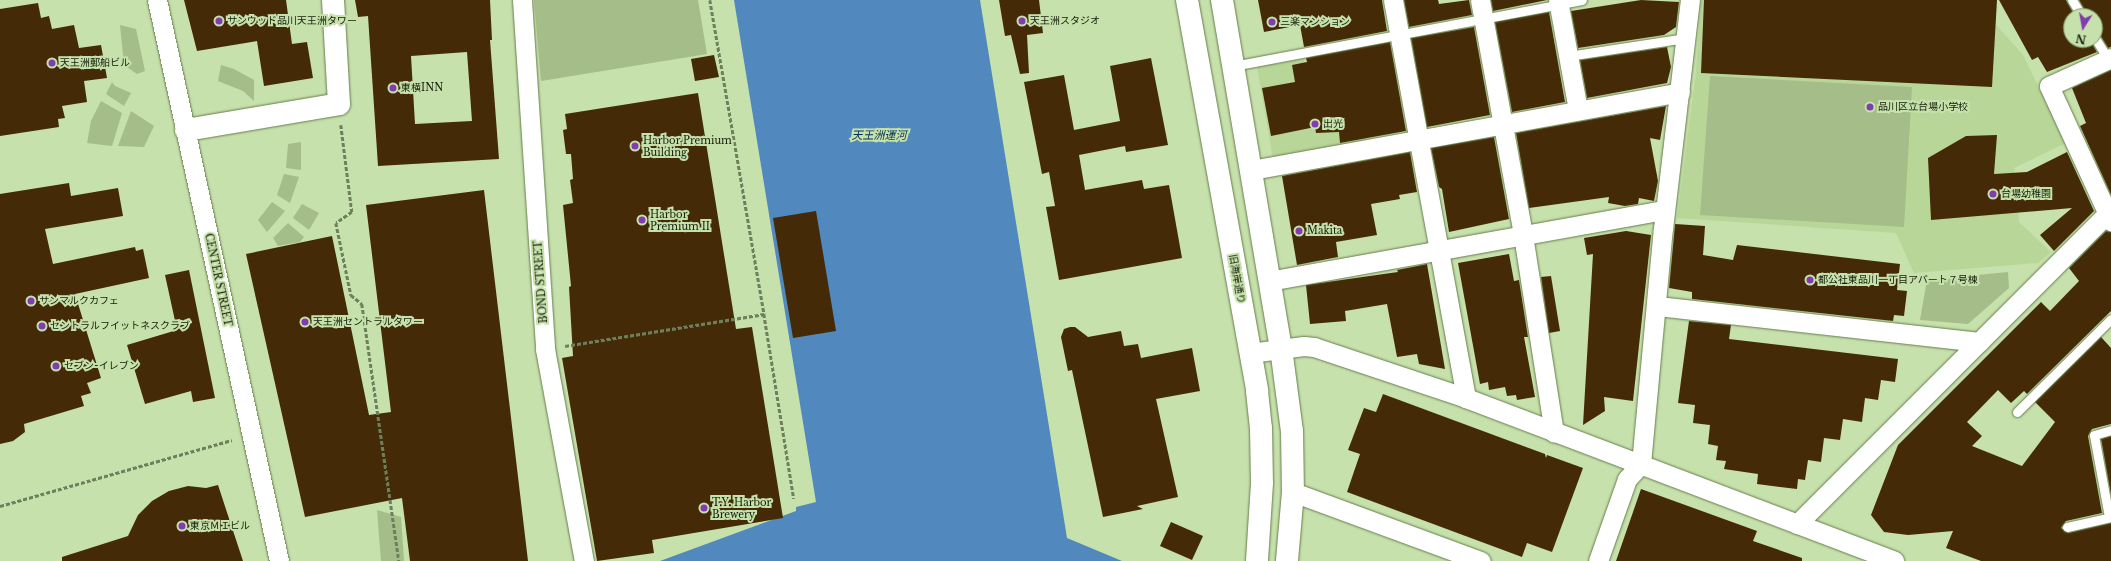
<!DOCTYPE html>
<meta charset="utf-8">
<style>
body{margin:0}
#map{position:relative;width:2111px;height:561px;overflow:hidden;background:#c6e1ab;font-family:"Libre Baskerville","Noto Sans JP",serif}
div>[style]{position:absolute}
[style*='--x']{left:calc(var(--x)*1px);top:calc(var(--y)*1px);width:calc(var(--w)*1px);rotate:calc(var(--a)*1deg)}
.built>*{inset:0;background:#b9d699}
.green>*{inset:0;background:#a4bd89}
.water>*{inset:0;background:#5188bd}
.building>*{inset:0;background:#442a06}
.path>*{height:2.5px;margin-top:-1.25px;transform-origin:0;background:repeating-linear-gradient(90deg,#6e805b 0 4px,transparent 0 6px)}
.roads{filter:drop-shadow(0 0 1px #667d4c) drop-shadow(0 0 1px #667d4c)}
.service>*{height:9px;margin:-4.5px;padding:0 4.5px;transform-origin:4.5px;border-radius:4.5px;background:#fff}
.minor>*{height:19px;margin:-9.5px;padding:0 9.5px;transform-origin:9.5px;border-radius:9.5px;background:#fff}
.tertiary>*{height:22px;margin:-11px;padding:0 11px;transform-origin:11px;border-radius:11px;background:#fff}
.primary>*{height:22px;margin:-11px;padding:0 11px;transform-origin:11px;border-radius:11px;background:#fff}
.dots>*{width:11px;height:11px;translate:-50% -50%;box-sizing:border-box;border:2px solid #c6e1ab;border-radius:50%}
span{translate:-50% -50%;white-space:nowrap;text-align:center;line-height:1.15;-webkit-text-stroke:4px #c6e1ab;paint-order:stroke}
.poi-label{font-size:10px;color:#141d09}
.left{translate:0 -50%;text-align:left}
.street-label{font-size:10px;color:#141d09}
.water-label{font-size:11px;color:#042f53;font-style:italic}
.north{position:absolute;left:2063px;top:8px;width:40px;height:40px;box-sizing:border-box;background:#c6e1ab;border:1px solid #7f936a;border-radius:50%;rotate:191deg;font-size:11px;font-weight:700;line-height:16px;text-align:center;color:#141d09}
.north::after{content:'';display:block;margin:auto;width:14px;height:18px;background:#813caf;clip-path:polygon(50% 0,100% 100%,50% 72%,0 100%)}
</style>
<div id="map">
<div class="built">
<i style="clip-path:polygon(1701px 0,1974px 0,2023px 55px,2066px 143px,2014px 168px,2019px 222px,2051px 252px,2038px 263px,1914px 273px,1896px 233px,1677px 218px,1696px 72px)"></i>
<i style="clip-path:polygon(1304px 59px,1312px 105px,1358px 98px,1366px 143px,1273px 159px,1257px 67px)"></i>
</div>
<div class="green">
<i style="clip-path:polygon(534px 0,698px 0,707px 54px,541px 81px)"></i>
<i style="clip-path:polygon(120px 25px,136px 29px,145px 71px,137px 74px,124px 65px)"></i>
<i style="clip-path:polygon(221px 65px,234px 69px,254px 80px,254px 101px,243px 91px,218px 81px)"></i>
<i style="clip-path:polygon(1710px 76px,1912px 87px,1904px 227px,1700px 215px)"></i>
<i style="clip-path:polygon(112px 82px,115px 86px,131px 93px,124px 106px,106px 94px)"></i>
<i style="clip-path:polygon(101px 101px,122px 113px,112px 146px,87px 143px,91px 121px)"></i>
<i style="clip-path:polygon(131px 111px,154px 126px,144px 147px,118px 146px)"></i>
<i style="clip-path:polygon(301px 142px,301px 170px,286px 168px,288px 144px)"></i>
<i style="clip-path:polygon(284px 174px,299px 177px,290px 203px,277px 195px)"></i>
<i style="clip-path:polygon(272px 202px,285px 211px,267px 232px,258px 220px)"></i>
<i style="clip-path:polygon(302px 204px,319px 213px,309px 230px,293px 218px)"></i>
<i style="clip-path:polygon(288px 223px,304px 237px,300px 242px,278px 246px,273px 238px)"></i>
<i style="clip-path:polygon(2008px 272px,2009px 288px,1968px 324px,1920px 320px,1927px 280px)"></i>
<i style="clip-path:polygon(377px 510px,401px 517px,404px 561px,381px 561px)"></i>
</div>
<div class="water">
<i style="clip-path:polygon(734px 0,980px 0,1067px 538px,1122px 561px,660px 561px,796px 511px,796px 507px,816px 502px)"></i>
</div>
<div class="building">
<i style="clip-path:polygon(184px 0,286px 0,292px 44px,307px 42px,313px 78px,264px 86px,257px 41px,197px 51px)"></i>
<i style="clip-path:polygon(evenodd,355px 0,490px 0,492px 40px,490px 40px,499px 159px,378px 166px,368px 16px,358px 17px,355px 0,467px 52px,472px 121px,415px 124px,411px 56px,467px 52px)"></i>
<i style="clip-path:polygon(999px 0,1039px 0,1043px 33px,1027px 35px,1029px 73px,1020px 74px,1011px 35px,1005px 36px)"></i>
<i style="clip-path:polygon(1258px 0,1382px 0,1387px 31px,1304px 47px,1300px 25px,1264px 32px)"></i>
<i style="clip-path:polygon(1404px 0,1438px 0,1439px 4px,1469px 0,1472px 15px,1409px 27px)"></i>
<i style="clip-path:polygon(1491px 0,1547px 0,1493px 11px)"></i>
<i style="clip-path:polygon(1641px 0,1679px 2px,1676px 27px,1664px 35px,1578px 48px,1571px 11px)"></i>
<i style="clip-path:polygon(1704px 0,1997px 0,1992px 87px,1701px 73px)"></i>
<i style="clip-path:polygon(1999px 0,2066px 0,2075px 16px,2071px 16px,2071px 40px,2090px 40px,2097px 52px,2047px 72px,2038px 57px,2032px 60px)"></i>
<i style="clip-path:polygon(2079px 0,2111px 0,2111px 47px,2108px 48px,2100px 35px,2095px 32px,2095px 16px,2088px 16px)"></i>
<i style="clip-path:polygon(38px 3px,41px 18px,49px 16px,52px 29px,74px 25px,79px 48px,101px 45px,107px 78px,84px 81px,87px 102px,62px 106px,65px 118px,58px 119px,59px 127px,0 136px,0 9px)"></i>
<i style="clip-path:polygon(1549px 12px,1565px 102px,1512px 112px,1495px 22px)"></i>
<i style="clip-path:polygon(1474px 27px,1490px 115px,1427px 127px,1411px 38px)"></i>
<i style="clip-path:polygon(1390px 42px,1406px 131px,1340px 143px,1339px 132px,1316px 133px,1315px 127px,1271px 136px,1262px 88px,1295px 82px,1292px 65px,1307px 62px,1306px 58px)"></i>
<i style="clip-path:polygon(1667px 47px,1671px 67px,1667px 83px,1587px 98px,1580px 60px)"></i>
<i style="clip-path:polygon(714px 55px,719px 77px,695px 81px,691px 59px)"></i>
<i style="clip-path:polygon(1151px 58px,1168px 145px,1126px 152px,1125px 146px,1079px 155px,1085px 190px,1142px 180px,1144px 189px,1169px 185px,1182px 258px,1059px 280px,1046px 207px,1055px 206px,1049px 172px,1042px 174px,1024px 82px,1064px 75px,1074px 130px,1120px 121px,1110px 66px)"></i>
<i style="clip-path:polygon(2111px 70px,2111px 195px,2080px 126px,2086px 123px,2072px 88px)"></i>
<i style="clip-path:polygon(698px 93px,736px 329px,752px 327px,783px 518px,652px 540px,654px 553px,597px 561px,562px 358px,573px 356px,569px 287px,571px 286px,563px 205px,573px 203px,570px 180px,573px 179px,571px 154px,566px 154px,563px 130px,567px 129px,565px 114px)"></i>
<i style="clip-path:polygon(1666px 106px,1660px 140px,1650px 138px,1658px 181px,1654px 201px,1639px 198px,1638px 204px,1625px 206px,1608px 203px,1609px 197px,1529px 208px,1516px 133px)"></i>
<i style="clip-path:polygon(1997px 135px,1994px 174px,2027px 172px,2067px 152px,2094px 211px,2054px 251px,2040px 235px,2072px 208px,1931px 220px,1928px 158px,1966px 136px)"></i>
<i style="clip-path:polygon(1494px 137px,1509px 219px,1449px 232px,1442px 189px,1439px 187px,1431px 148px)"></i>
<i style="clip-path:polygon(1410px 152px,1417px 192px,1399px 195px,1400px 199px,1371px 204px,1377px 235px,1336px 242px,1338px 257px,1297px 265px,1282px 176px)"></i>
<i style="clip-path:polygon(69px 183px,71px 196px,118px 188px,123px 216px,45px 229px,53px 264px,135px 247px,136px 251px,143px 249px,149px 278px,75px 294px,101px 378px,87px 383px,91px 393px,81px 396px,84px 406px,24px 424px,25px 432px,13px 441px,0 444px,0 194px)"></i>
<i style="clip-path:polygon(484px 190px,528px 561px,410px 561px,402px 498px,305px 517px,246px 254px,332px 236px,369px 415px,391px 412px,366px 205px)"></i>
<i style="clip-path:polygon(816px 211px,836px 331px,793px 338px,773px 218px)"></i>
<i style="clip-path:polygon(1675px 224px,1705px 226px,1703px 255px,1733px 260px,1737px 245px,1900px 264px,1897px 290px,1907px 291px,1904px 316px,1894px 315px,1893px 321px,1692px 299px,1692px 292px,1669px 288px)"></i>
<i style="clip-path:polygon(1626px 231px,1651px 235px,1633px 401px,1604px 397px,1605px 411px,1583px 425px,1593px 254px,1587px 255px,1584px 238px)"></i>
<i style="clip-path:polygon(2106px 231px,2111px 232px,2111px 311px,2027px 394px,2024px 391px,2011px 403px,1998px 390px,1967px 422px,1982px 436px,1972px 446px,2022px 466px,2055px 422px,2035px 402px,2101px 337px,2111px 348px,2111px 424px,2092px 429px,2088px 436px,2102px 513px,2066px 521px,2061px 528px,2068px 533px,2111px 523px,2111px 561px,1981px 561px,1946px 548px,1953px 531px,1908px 535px,1884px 532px,1871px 515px,1898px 445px,2041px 302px,2050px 311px,2079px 281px,2069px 268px)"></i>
<i style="clip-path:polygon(1509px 254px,1514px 281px,1519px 280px,1528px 337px,1524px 337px,1535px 397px,1517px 400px,1516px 395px,1507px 396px,1505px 387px,1489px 390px,1488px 382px,1480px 384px,1458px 263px)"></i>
<i style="clip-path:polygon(1427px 264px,1445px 369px,1419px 364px,1417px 354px,1397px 357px,1387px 304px,1345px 311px,1346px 321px,1310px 324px,1306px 285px,1398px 272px,1397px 270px)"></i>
<i style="clip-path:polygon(189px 270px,215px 398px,193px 402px,191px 391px,145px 404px,127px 345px,177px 330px,165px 275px)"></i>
<i style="clip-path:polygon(1551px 276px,1560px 331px,1549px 333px,1541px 277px)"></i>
<i style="clip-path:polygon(1689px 321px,1731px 325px,1729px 339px,1898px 359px,1895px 382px,1881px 380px,1878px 400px,1865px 398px,1862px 422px,1843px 419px,1840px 440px,1824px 438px,1821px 462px,1808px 460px,1805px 480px,1798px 479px,1797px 489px,1757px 484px,1758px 474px,1724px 469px,1726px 461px,1716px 460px,1718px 446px,1708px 444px,1710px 425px,1693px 423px,1695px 405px,1678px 403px)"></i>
<i style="clip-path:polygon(1070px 327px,1075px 327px,1088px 337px,1121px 331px,1124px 346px,1138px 344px,1141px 358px,1192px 348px,1200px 391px,1156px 399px,1178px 497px,1137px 506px,1143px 509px,1103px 517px,1072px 370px,1068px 371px,1061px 337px,1064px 329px)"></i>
<i style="clip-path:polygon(1383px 394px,1545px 454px,1546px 458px,1547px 455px,1583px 468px,1552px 552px,1527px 543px,1522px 557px,1347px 492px,1360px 454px,1348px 450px,1364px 408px,1376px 412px)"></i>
<i style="clip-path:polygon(2111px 436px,2111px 495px,2101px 439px)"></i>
<i style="clip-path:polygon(218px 485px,243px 561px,62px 561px,62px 557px,128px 536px,138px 515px,152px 501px,169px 491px,188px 486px,206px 488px)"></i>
<i style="clip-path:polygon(1641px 489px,1757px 531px,1753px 541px,1802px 558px,1802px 561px,1616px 561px)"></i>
<i style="clip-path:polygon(1171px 522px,1203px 536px,1192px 560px,1160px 546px)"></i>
</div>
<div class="path">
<i style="--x:710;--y:0;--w:319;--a:80.2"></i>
<i style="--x:341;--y:125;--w:88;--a:82.8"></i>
<i style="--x:352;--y:212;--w:19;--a:145"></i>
<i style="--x:336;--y:223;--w:74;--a:78.2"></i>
<i style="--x:351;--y:295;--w:14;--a:39"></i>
<i style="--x:362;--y:304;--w:260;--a:81.8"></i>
<i style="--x:565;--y:346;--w:202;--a:-9.1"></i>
<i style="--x:764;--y:314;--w:187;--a:80.8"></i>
<i style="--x:0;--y:506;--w:241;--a:-15.9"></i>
</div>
<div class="roads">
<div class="service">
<i style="--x:2072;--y:0;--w:19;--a:58"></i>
<i style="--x:2095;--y:38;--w:25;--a:58"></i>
<i style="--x:1568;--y:56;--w:119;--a:-8.7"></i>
<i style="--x:1233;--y:66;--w:355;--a:-10.7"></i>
<i style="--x:2017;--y:412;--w:132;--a:-44.7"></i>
<i style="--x:2109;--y:517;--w:83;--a:-100.4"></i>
<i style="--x:2094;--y:435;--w:18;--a:-16"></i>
<i style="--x:2067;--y:527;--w:45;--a:-12.8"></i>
</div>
<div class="minor">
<i style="--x:157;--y:0;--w:574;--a:77.73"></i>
<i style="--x:522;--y:0;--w:350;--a:86.2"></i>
<i style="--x:545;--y:349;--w:216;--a:79.6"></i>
<i style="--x:1393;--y:0;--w:405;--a:79.6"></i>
<i style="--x:1480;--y:0;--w:239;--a:79.6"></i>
<i style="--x:1523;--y:235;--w:200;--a:81.1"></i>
<i style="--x:1558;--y:0;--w:112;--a:79.7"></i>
<i style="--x:2111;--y:58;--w:68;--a:155.7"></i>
<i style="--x:2049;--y:86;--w:149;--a:65.3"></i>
<i style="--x:1252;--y:170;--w:435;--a:-10.3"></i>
<i style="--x:1269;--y:281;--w:402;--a:-10.2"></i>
<i style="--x:1658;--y:306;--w:323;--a:6.4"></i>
<i style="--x:1250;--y:353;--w:54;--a:-7.4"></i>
<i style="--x:1304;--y:346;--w:10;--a:6"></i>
<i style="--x:1314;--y:347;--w:160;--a:18.5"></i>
<i style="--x:1466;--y:398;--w:458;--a:20.8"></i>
<i style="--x:1293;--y:492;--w:200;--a:20.2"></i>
<i style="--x:1797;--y:524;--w:440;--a:-45"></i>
<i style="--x:1598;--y:561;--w:87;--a:-70.5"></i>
<i style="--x:1627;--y:479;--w:21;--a:-47"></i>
<i style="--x:1641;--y:464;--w:236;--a:-84.7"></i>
<i style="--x:1663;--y:229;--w:231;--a:-83.3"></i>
</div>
<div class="tertiary">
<i style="--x:186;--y:130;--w:155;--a:-9.6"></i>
<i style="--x:339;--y:104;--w:104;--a:-93.3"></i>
</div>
<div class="primary">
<i style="--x:1187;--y:0;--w:397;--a:79.8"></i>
<i style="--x:1257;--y:391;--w:37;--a:84"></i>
<i style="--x:1261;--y:428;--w:55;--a:89"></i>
<i style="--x:1262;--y:483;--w:78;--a:93.7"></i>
<i style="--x:1222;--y:0;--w:353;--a:80.4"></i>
<i style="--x:1281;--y:348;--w:84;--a:82.5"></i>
<i style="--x:1292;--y:431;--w:61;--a:89.1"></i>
<i style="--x:1293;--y:492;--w:69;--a:95"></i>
</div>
</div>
<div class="dots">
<i style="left:219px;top:21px;background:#813caf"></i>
<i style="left:1022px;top:21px;background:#813caf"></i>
<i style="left:1272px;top:22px;background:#813caf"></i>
<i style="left:52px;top:63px;background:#813caf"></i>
<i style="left:393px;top:88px;background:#813caf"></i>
<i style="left:1870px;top:107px;background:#813caf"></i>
<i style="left:1315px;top:124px;background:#813caf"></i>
<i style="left:635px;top:146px;background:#813caf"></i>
<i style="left:1993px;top:194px;background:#813caf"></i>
<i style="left:642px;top:220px;background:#813caf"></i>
<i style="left:1299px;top:231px;background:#813caf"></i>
<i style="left:1810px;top:280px;background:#813caf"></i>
<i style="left:31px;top:301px;background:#813caf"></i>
<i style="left:305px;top:322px;background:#813caf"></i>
<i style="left:42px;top:326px;background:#813caf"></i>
<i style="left:56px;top:366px;background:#813caf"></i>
<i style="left:704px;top:508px;background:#813caf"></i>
<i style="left:182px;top:526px;background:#813caf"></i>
</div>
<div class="poi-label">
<span class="left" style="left:227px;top:21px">サンウッド品川天王洲タワー</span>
<span class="left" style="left:1030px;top:21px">天王洲スタジオ</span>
<span class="left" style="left:1280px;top:22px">三楽マンション</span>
<span class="left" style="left:60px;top:63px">天王洲郵船ビル</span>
<span class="left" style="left:401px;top:88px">東横INN</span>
<span class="left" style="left:1878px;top:107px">品川区立台場小学校</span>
<span class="left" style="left:1323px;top:124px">出光</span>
<span class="left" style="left:643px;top:146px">Harbor Premium<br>Building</span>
<span class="left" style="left:2001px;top:194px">台場幼稚園</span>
<span class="left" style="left:650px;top:220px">Harbor<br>Premium II</span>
<span class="left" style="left:1307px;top:231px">Makita</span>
<span class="left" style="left:1818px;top:280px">都公社東品川一丁目アパート７号棟</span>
<span class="left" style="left:39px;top:301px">サンマルクカフェ</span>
<span class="left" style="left:313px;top:322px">天王洲セントラルタワー</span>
<span class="left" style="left:50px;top:326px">セントラルフイットネスクラブ</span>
<span class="left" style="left:64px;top:366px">セブン-イレブン</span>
<span class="left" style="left:712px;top:508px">T.Y. Harbor<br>Brewery</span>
<span class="left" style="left:190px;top:526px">東京ＭＩビル</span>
</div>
<div class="street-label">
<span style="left:1237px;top:279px;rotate:80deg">旧海岸通り</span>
<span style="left:218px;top:280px;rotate:78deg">CENTER STREET</span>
<span style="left:541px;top:282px;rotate:-94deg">BOND STREET</span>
</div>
<div class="water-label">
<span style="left:879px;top:135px">天王洲運河</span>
</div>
<div class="north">N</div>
</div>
